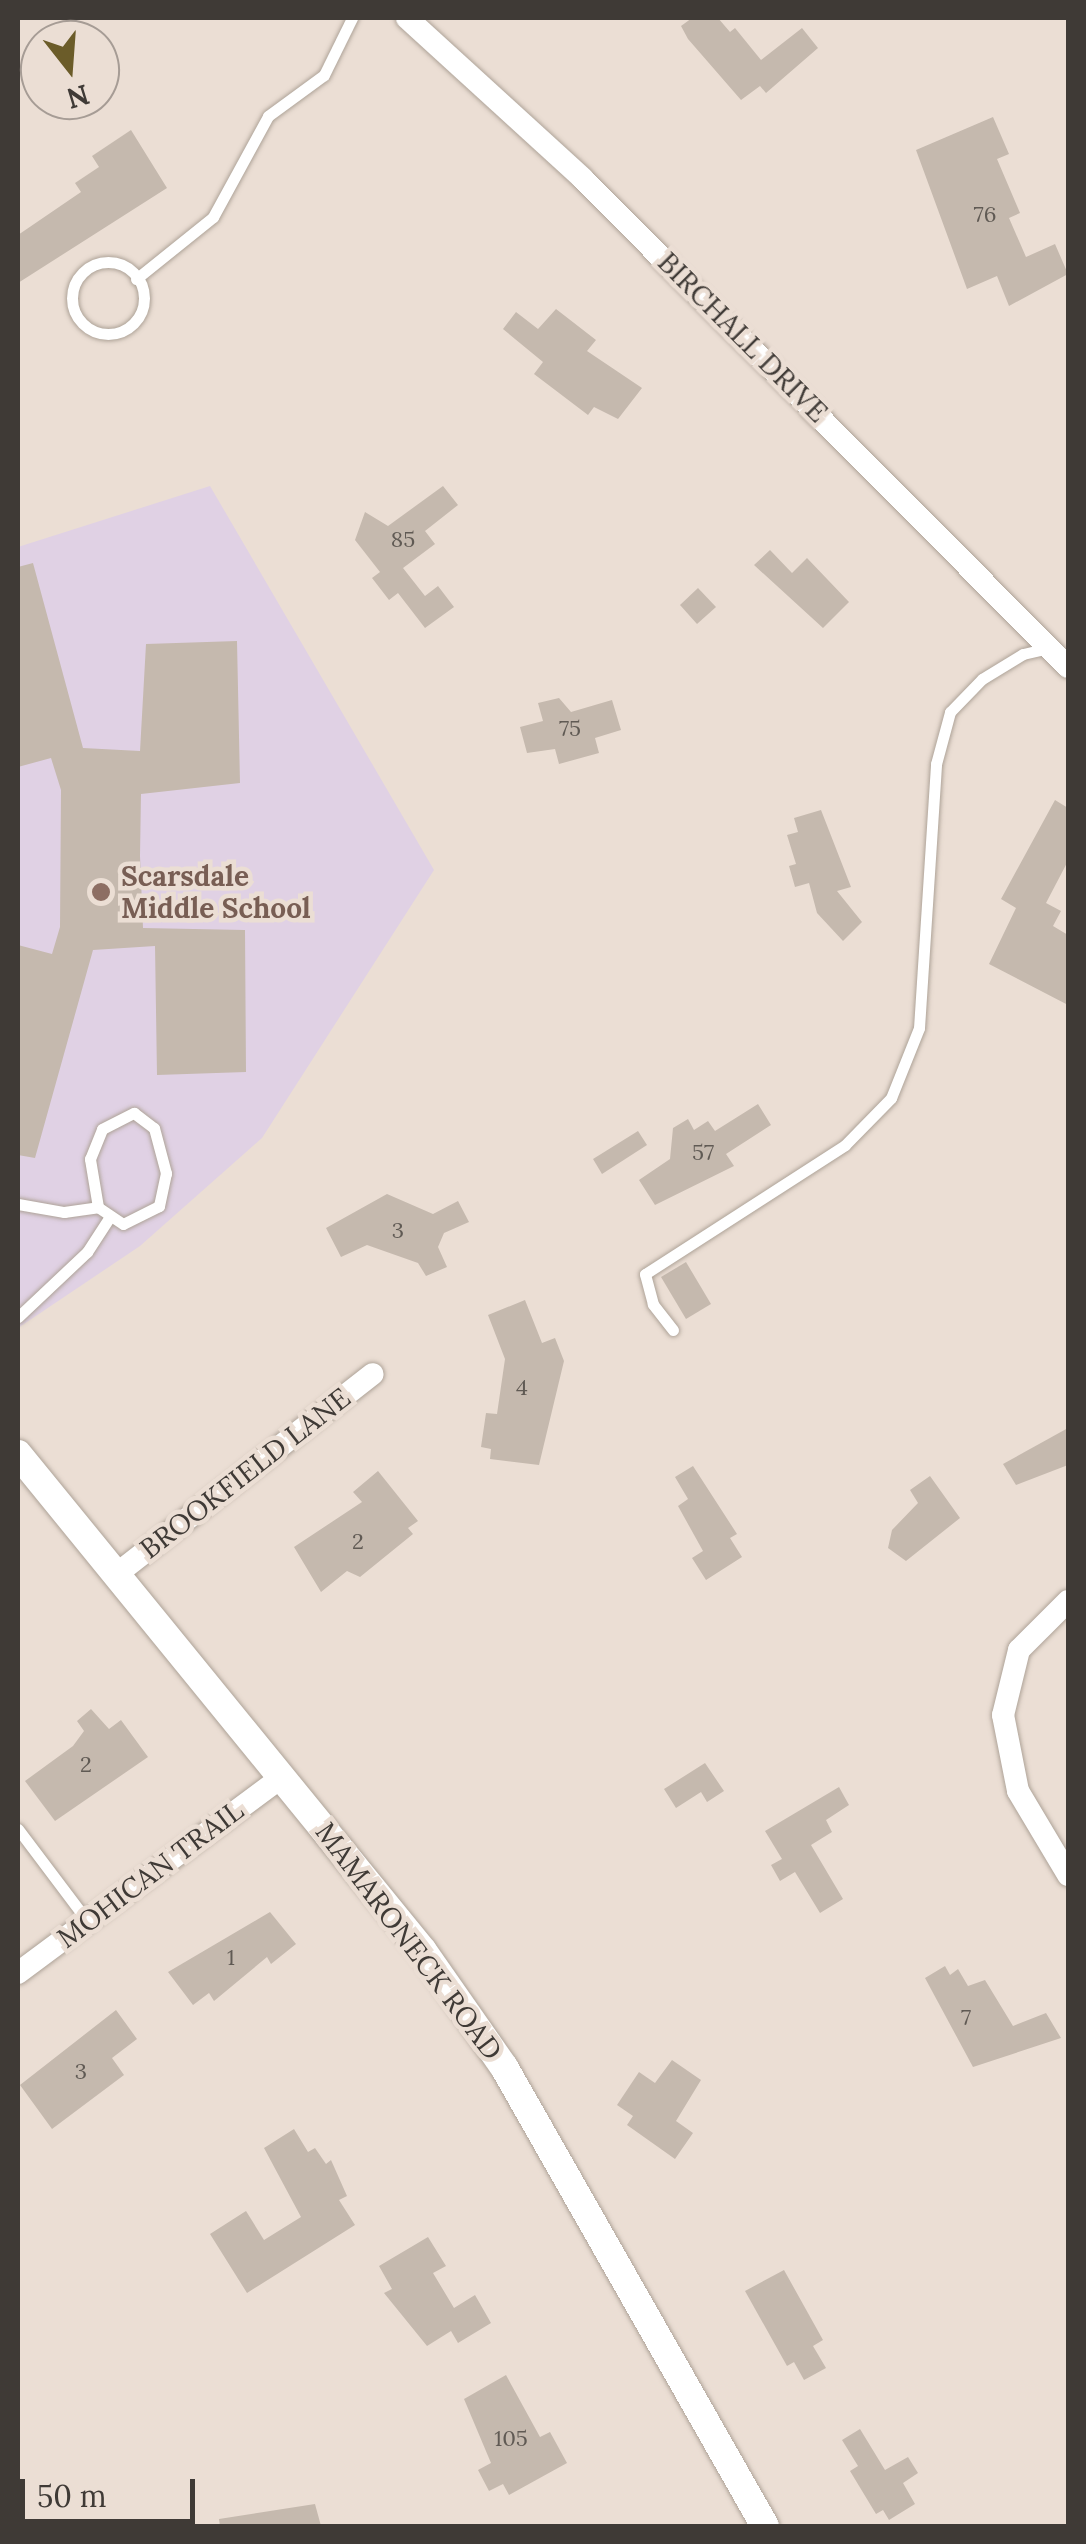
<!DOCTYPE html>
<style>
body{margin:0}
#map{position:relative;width:1086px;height:2544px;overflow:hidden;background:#ebded4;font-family:Lora,serif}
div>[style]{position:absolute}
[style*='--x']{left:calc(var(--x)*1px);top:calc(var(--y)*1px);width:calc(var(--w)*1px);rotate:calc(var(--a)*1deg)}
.education>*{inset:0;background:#e0d1e4}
.building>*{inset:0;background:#c5b9ae}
.roads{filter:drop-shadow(0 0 2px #aea398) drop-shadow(0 0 2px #aea398)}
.service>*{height:11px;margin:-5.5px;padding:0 5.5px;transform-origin:5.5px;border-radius:5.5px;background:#fff}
.service>.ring{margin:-5.5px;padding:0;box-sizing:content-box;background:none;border:11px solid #fff;border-radius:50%}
.minor>*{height:22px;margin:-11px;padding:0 11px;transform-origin:11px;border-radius:11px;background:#fff}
.tertiary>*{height:28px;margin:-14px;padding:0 14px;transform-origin:14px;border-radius:14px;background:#fff}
.dots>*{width:28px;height:28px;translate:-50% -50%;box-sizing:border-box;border:5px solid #ebded4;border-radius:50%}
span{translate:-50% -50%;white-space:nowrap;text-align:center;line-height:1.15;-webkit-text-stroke:9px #ebded4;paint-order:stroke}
.number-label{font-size:22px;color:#605a54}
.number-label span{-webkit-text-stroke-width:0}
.street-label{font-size:28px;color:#3f3a36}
.education-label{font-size:28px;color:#785e54;font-weight:700}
.left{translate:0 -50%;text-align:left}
.frame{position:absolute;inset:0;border:20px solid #3f3a36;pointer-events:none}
.north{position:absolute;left:20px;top:20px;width:100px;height:100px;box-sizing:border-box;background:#ebded4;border:2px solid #a69c95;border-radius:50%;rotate:163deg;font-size:28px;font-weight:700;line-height:40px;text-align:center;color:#3f3a36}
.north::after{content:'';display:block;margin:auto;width:35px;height:45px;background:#6b5c29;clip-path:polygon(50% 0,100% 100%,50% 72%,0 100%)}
.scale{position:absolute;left:20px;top:2479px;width:175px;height:45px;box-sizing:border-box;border:5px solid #3f3a36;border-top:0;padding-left:12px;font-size:30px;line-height:35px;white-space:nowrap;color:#3f3a36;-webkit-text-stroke:8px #ebded4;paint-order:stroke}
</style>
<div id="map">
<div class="education">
<i style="clip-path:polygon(210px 486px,434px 870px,262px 1138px,140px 1246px,18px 1328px,18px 547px)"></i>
</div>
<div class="building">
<i style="clip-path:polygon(692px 18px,718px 18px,730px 32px,735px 28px,761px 60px,802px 28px,818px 48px,766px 93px,760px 86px,741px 100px,688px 39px,681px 26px)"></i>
<i style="clip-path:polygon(993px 117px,1009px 154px,997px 159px,1020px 213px,1009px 218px,1026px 257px,1055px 244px,1068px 274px,1009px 306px,997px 276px,967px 289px,916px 150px)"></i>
<i style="clip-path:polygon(131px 130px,167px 188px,18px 283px,18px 235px,81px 192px,75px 183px,99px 167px,92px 156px)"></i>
<i style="clip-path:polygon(556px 309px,596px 340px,587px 351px,642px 388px,618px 419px,594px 407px,588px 415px,534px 374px,543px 362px,503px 329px,516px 312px,538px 329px)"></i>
<i style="clip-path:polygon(443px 486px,458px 505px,425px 531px,435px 544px,403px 568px,425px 596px,438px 586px,454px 607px,425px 628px,398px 593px,389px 600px,372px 578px,380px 572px,355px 540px,365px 512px,388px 526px)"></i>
<i style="clip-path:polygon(770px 550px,792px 573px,807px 558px,849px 602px,823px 628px,754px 565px)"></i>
<i style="clip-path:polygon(33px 563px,83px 748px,140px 751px,146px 644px,237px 641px,240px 783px,141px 794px,140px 856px,143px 928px,245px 930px,246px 1072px,157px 1075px,155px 946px,93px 950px,35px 1158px,18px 1155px,18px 945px,52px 954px,60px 927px,61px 790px,51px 758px,18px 767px,18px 567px)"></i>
<i style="clip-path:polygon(698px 588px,716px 607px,697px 624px,680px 605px)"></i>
<i style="clip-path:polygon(559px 698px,571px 712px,612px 700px,621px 730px,595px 738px,599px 753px,559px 764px,555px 749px,527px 753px,520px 727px,543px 721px,538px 703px)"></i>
<i style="clip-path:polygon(1055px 800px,1068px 808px,1068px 861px,1046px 903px,1061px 911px,1053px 926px,1068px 935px,1068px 1005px,989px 964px,1016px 908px,1001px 899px)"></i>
<i style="clip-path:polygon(821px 810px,851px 887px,837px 891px,862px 922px,843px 941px,817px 913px,809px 883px,795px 887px,789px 866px,796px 864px,787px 835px,798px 832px,794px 818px)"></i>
<i style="clip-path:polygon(758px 1104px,771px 1125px,726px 1154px,734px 1166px,655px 1205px,639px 1180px,670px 1159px,673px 1128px,688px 1119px,694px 1130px,708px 1121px,715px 1131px)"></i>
<i style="clip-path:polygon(638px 1131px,647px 1145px,602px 1174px,593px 1159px)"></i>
<i style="clip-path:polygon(387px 1194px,433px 1214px,458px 1201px,469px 1222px,444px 1233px,438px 1247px,447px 1267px,426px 1276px,418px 1263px,367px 1245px,341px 1257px,326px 1228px)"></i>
<i style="clip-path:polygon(686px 1262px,711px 1304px,686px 1319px,661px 1277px)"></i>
<i style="clip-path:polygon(525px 1300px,542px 1343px,555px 1338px,564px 1361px,539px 1465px,490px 1459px,491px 1449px,481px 1447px,486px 1413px,497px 1414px,505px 1359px,488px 1315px)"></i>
<i style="clip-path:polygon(1068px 1428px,1068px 1465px,1016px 1485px,1003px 1464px)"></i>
<i style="clip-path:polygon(693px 1466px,737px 1534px,730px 1538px,742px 1557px,706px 1580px,692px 1558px,703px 1551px,678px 1506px,688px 1499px,675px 1477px)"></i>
<i style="clip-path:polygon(378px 1471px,418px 1521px,408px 1528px,413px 1534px,360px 1577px,347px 1571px,321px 1592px,294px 1547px,362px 1502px,353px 1492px)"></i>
<i style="clip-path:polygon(930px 1476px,960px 1518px,906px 1561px,888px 1548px,892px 1530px,918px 1503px,910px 1490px)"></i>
<i style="clip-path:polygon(91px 1709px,109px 1729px,121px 1720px,148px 1757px,55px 1821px,25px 1781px,73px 1746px,84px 1731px,77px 1721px)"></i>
<i style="clip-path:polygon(705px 1763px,724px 1791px,707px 1802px,701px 1792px,676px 1808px,664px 1789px)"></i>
<i style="clip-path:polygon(839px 1787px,849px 1805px,826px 1820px,832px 1832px,811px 1845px,843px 1899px,820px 1913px,795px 1872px,780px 1881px,771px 1865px,782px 1859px,765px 1831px)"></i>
<i style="clip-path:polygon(270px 1912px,296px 1944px,271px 1964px,267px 1957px,214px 2001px,209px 1993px,193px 2005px,168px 1972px)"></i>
<i style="clip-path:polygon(945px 1966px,950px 1975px,958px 1969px,968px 1986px,985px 1980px,1013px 2026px,1046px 2013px,1061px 2038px,973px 2067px,925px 1978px)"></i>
<i style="clip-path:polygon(116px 2010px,137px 2039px,112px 2058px,124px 2075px,52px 2129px,20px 2085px)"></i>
<i style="clip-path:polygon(672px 2060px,701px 2080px,676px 2121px,693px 2133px,675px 2159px,627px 2125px,633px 2116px,617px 2105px,639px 2072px,655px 2083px)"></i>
<i style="clip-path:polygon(294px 2129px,308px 2152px,315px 2148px,326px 2164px,331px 2160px,347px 2196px,339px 2200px,355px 2225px,247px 2293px,210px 2234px,246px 2211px,264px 2240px,301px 2217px,264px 2148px)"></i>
<i style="clip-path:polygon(428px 2237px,446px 2266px,433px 2273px,454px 2308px,475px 2295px,491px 2323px,458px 2343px,451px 2331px,427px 2346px,384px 2293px,392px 2289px,379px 2266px)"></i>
<i style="clip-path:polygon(784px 2270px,823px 2340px,813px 2346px,826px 2368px,804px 2380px,794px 2362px,787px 2366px,745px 2291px)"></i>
<i style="clip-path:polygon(506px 2375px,540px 2437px,550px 2432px,567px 2463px,509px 2495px,503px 2484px,489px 2491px,478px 2470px,491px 2463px,464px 2399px)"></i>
<i style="clip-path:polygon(860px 2429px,885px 2470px,908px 2457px,918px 2473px,903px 2483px,915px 2504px,889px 2520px,883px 2510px,876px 2514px,850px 2471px,858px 2466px,842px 2440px)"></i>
<i style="clip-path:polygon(315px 2504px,321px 2526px,220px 2526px,219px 2519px)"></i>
</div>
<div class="roads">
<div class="service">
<i class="ring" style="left:72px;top:262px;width:61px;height:61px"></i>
<i style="--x:136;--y:279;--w:99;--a:-38.8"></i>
<i style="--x:213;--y:217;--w:115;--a:-61.4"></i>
<i style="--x:268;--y:116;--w:69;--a:-36.2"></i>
<i style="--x:324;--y:75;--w:64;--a:-63.8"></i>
<i style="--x:134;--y:1113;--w:25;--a:37"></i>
<i style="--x:154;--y:1128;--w:47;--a:75.1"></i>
<i style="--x:166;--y:1173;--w:34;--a:102"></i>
<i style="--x:159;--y:1206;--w:40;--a:153.4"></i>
<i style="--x:123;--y:1224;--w:30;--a:-146"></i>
<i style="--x:98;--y:1207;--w:49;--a:-99.5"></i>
<i style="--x:90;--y:1159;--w:32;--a:-68"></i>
<i style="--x:102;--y:1129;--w:36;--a:-27"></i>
<i style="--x:18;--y:1204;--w:47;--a:9.9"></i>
<i style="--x:64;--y:1212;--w:34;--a:-8"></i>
<i style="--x:18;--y:1317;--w:95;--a:-43.3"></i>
<i style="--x:87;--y:1252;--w:40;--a:-57.1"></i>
<i style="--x:673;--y:1330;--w:33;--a:-128"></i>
<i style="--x:653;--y:1304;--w:31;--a:-105"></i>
<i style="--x:645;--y:1274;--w:238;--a:-32.8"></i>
<i style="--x:845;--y:1145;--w:66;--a:-45.6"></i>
<i style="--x:891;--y:1098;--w:75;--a:-68.2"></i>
<i style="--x:919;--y:1028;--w:265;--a:-86.3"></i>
<i style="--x:936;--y:764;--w:54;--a:-74.9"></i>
<i style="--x:950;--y:712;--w:46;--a:-45.9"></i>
<i style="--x:982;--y:679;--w:48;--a:-31.4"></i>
<i style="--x:1023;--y:654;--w:28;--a:-13"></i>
<i style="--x:18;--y:1829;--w:116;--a:53"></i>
</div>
<div class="minor">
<i style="--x:407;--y:18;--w:237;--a:42.4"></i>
<i style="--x:582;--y:178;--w:689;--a:45.18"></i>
<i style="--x:118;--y:1573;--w:323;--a:-38"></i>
<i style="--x:1068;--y:1601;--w:69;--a:135"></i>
<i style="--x:1019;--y:1650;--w:67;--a:103.8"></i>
<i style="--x:1003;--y:1715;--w:77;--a:78.8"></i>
<i style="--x:1018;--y:1791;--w:98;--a:59.2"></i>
<i style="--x:18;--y:1973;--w:330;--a:-36.6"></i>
</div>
<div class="tertiary">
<i style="--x:18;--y:1454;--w:641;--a:50.82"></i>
<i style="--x:423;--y:1951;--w:141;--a:55.1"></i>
<i style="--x:504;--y:2067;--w:528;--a:60.38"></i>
</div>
</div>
<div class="dots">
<i style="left:101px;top:892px;background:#8d6e63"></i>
</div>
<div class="number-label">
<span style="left:985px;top:215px">76</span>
<span style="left:403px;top:540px">85</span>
<span style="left:570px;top:729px">75</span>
<span style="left:703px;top:1153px">57</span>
<span style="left:398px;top:1231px">3</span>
<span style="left:522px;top:1388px">4</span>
<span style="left:358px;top:1542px">2</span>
<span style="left:86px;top:1765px">2</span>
<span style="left:231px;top:1958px">1</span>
<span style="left:966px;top:2018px">7</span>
<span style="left:81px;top:2072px">3</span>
<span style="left:511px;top:2439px">105</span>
</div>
<div class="street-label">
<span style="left:743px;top:337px;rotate:45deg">BIRCHALL DRIVE</span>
<span style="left:245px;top:1473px;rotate:-38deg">BROOKFIELD LANE</span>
<span style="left:150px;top:1874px;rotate:-37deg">MOHICAN TRAIL</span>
<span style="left:409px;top:1941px;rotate:53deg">MAMARONECK ROAD</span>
</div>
<div class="education-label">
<span class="left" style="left:121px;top:892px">Scarsdale<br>Middle School</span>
</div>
<div class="frame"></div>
<div class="north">N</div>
<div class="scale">50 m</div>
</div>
